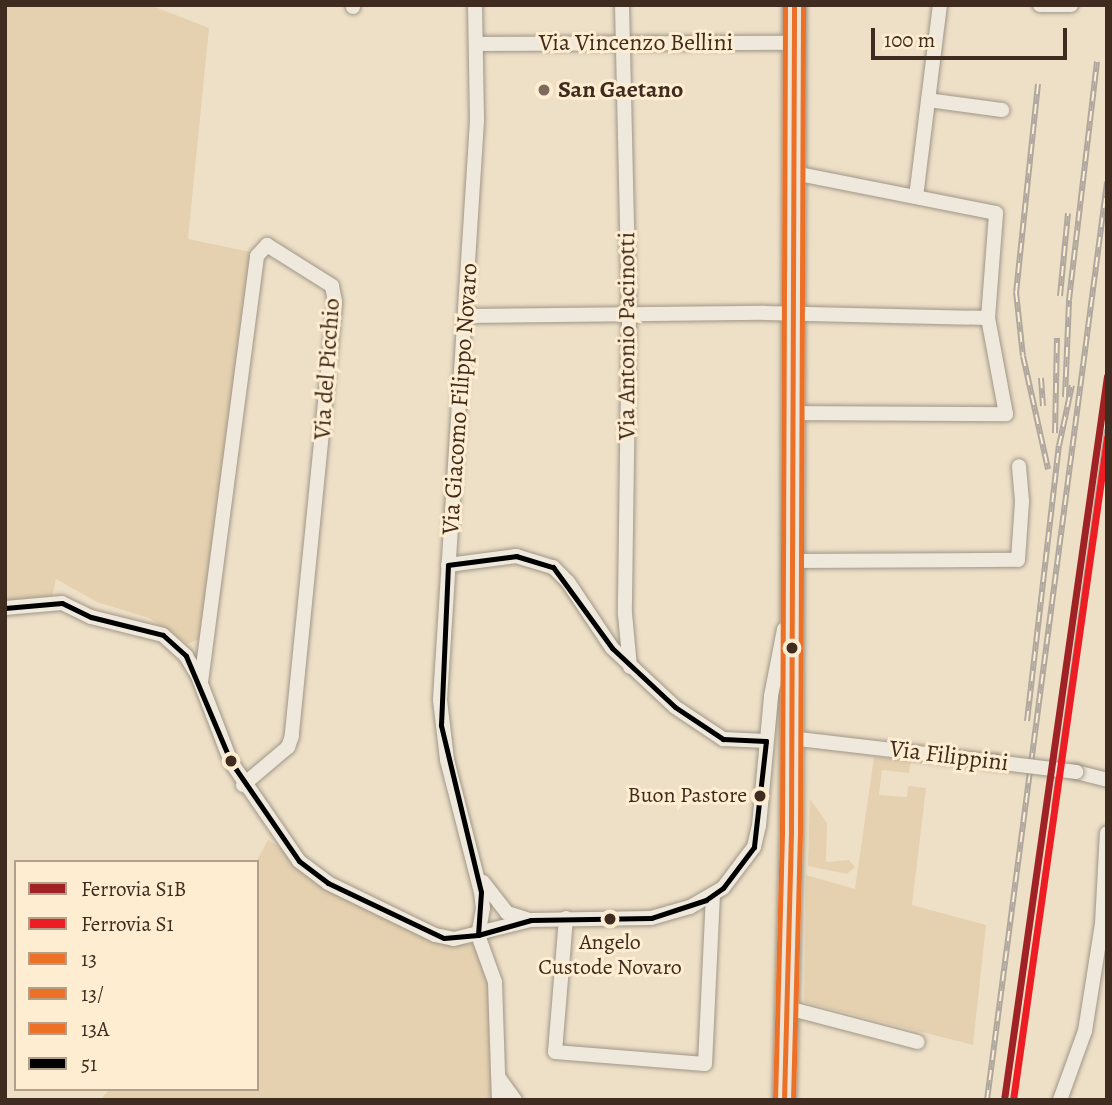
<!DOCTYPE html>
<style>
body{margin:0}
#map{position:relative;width:1112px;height:1105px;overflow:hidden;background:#eee0c7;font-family:Alegreya,serif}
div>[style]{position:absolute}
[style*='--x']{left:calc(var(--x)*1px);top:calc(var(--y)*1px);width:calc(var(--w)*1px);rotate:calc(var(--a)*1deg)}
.green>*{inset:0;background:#e5d1b0}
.roads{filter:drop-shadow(0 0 2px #a09687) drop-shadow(0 0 2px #a09687)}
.minor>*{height:14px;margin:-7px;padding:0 7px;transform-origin:7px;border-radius:7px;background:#efe8dc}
.primary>*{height:23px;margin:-11.5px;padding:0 11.5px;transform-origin:11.5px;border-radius:11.5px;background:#ece4d6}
.rail>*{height:6px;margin-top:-3px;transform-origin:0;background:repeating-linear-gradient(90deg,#feedd1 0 10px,#b0a89e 0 20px);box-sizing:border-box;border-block:2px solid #b0a89e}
.bridges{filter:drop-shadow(0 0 2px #a09687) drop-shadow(0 0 2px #a09687)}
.minor-bridge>*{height:14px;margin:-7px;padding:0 7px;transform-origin:7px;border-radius:7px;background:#efe8dc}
.bus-1>*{height:5px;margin:-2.5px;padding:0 2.5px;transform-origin:2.5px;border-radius:2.5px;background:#ec7026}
.bus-2>*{height:5px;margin:-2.5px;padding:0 2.5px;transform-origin:2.5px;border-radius:2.5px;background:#ec7026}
.bus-3>*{height:5px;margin:-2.5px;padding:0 2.5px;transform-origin:2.5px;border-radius:2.5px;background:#ec7026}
.bus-4>*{height:5px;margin:-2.5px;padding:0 2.5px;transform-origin:2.5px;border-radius:2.5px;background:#000}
.rail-1>*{height:7px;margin:-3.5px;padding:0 3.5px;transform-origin:3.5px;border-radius:3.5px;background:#a02225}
.rail-2>*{height:7px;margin:-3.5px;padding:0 3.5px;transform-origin:3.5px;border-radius:3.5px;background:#ed1d24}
.dots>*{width:19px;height:19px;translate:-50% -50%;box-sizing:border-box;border:4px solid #feedd1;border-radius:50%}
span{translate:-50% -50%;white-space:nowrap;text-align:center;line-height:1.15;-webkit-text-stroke:6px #feedd1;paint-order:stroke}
.bus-label{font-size:22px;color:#3f2b1f}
.right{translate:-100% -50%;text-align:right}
.street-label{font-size:24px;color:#3f2b1f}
.poi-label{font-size:24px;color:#3f2b1f;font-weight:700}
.left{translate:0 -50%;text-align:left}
.frame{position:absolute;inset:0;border:7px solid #3f2b1f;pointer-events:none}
.legend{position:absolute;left:14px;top:860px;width:245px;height:231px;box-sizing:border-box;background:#feedd1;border:2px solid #b29f8a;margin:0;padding:9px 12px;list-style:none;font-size:21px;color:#3f2b1f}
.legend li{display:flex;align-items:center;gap:14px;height:35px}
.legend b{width:35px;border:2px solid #b29f8a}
.scale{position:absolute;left:871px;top:28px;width:196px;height:32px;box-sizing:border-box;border:4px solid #3f2b1f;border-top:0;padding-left:9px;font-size:21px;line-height:24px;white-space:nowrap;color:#3f2b1f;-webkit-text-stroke:5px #feedd1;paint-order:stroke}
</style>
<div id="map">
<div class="green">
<i style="clip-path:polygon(5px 5px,150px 5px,209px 28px,188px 239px,255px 253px,208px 635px,188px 644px,149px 618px,97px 602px,56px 579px,52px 597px,5px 604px)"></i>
<i style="clip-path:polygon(874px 757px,911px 761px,909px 773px,882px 770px,879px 795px,907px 797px,908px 786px,926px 788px,912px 905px,986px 925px,973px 1045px,804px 1002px,806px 875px,855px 889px)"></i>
<i style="clip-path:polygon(810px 799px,827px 823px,826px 862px,849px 860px,855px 867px,847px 874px,808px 866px)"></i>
<i style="clip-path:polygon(268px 840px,397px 922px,454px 942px,491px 948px,493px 1100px,100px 1100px,110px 1089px,257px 1089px,256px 862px)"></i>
</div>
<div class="roads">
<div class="minor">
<i style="--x:475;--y:5;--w:116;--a:89"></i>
<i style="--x:477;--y:121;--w:580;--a:93.66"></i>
<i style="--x:440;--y:700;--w:60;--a:83.3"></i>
<i style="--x:447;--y:760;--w:136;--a:75.6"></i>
<i style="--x:481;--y:892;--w:16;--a:83"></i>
<i style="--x:483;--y:908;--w:27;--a:100"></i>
<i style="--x:622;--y:5;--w:308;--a:88.7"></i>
<i style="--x:629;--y:313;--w:301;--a:90.8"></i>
<i style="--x:625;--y:614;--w:53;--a:84.6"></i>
<i style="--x:1040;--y:5;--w:31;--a:0"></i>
<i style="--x:353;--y:7;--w:2;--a:-90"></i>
<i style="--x:478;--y:44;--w:316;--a:-0.2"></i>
<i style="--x:928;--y:100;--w:75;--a:7.7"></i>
<i style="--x:916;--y:197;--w:193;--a:-82.9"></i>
<i style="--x:466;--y:316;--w:299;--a:-0.6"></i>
<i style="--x:765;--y:313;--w:223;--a:1.3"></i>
<i style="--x:791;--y:413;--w:215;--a:0.3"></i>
<i style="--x:1006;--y:414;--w:98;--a:-100.6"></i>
<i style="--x:988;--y:318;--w:105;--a:-85.6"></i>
<i style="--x:996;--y:213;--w:206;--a:-168.8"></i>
<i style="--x:791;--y:561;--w:227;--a:-0.3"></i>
<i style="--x:1018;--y:560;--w:59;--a:-86.1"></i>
<i style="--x:1022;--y:501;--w:35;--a:-95"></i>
<i style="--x:448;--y:565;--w:69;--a:-7.5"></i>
<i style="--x:516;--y:556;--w:39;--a:17"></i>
<i style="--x:553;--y:567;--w:21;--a:45"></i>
<i style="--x:568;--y:582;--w:79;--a:56.3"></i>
<i style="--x:612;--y:648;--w:86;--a:43.1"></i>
<i style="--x:675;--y:707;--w:58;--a:33.7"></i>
<i style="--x:723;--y:739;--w:43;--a:2.7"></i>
<i style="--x:5;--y:608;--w:57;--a:-5"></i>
<i style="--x:62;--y:603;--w:32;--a:26"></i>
<i style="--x:91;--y:617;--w:74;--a:14"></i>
<i style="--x:163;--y:635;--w:31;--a:42"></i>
<i style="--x:186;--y:656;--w:23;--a:59"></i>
<i style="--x:198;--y:676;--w:92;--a:69"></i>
<i style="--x:231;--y:762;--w:120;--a:55.5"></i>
<i style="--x:299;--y:861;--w:36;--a:37"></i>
<i style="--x:328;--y:883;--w:119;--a:25.9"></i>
<i style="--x:435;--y:935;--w:19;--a:12"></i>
<i style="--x:454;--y:939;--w:79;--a:-13.9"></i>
<i style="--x:531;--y:920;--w:120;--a:-1"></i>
<i style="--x:651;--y:918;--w:41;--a:-15.8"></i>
<i style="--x:690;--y:907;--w:38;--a:-30"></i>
<i style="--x:723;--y:888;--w:51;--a:-52.9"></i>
<i style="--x:754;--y:847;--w:22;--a:-77"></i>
<i style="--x:759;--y:826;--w:131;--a:-84.7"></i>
<i style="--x:771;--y:696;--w:68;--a:-79"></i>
<i style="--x:201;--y:682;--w:430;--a:-82.5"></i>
<i style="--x:257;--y:256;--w:15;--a:-48"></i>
<i style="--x:267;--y:245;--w:77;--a:32.2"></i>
<i style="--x:332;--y:286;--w:16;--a:79"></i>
<i style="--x:335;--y:302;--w:436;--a:95.7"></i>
<i style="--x:292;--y:736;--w:12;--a:110"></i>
<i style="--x:288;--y:747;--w:59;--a:139.8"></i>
<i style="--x:790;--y:738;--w:206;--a:6.7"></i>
<i style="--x:1076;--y:772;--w:32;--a:14"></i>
<i style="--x:483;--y:882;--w:39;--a:52"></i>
<i style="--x:507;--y:913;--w:21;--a:17"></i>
<i style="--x:566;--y:918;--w:134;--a:94.7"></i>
<i style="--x:555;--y:1052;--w:150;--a:4.6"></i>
<i style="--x:705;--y:1064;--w:169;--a:-87.3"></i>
<i style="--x:478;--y:935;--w:50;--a:70.1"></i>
<i style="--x:495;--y:982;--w:118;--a:88.1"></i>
<i style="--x:788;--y:1008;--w:134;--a:14.7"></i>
<i style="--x:499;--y:1078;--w:27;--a:54"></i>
<i style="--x:1060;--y:1100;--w:73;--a:-70.1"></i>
<i style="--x:1085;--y:1031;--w:108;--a:-81"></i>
<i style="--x:1102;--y:924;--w:91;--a:-86.9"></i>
</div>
<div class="primary">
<i style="--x:784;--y:1100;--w:266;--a:-88.5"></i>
<i style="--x:791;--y:834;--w:829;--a:-89.79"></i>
</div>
</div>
<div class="rail">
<i style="--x:1038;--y:84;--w:209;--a:96"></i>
<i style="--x:1016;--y:292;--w:64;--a:83.8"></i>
<i style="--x:1023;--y:356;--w:116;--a:77.5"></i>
<i style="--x:1060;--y:296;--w:83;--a:-84.5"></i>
<i style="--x:1041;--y:378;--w:28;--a:86"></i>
<i style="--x:1065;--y:397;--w:97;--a:-87.6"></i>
<i style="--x:1069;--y:300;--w:240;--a:-83.3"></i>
<i style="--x:1055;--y:433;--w:95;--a:-88.8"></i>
<i style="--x:1027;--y:721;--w:277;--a:-83.4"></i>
<i style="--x:1059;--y:446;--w:62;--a:-78"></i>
<i style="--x:1054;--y:808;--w:382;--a:-82"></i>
<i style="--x:987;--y:1100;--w:926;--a:-82.55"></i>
</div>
<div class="bridges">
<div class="minor-bridge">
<i style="--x:995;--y:762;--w:82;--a:7"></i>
</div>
</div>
<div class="bus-1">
<i style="--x:784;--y:1100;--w:266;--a:-88.5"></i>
<i style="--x:791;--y:834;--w:829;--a:-89.79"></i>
</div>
<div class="bus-2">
<i style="--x:793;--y:1100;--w:266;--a:-88.5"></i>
<i style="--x:800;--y:834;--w:829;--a:-89.79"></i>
</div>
<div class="bus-3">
<i style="--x:775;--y:1100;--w:266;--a:-88.5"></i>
<i style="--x:782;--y:834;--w:829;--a:-89.79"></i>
</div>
<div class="bus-4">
<i style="--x:516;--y:556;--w:39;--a:17"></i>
<i style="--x:553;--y:567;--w:100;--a:53.9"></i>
<i style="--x:612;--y:648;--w:86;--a:43.1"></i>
<i style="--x:675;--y:707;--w:58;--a:33.7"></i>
<i style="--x:723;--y:739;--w:43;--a:2.7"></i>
<i style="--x:766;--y:741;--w:107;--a:96.5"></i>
<i style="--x:754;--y:847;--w:51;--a:127.1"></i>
<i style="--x:723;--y:888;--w:21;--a:145"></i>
<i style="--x:706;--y:900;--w:58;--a:161.9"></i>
<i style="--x:651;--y:918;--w:120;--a:179"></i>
<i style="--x:531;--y:920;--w:55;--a:164.2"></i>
<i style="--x:478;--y:935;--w:43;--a:-86"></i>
<i style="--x:481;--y:892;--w:172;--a:-103.5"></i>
<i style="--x:441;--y:725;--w:160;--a:-87.5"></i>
<i style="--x:448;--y:565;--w:69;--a:-7.5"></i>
<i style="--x:5;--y:608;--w:57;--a:-5"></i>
<i style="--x:62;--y:603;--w:32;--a:26"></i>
<i style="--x:91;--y:617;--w:74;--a:14"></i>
<i style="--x:163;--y:635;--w:31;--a:42"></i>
<i style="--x:186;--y:656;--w:115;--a:67"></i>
<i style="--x:231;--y:762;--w:120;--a:55.5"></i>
<i style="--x:299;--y:861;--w:36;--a:37"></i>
<i style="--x:328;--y:883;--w:128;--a:25.4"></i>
<i style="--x:444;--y:938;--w:34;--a:-5"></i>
</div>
<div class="rail-1">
<i style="--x:1004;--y:1100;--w:731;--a:-81.9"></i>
</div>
<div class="rail-2">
<i style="--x:1013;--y:1100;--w:669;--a:-81.92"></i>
</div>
<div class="dots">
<i style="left:544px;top:90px;background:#7c6a5a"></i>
<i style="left:792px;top:648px;background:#3f2b1f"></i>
<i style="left:231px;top:761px;background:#3f2b1f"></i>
<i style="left:760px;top:796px;background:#3f2b1f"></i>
<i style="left:610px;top:919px;background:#3f2b1f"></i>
</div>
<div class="bus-label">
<span class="right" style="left:747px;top:796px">Buon Pastore</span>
<span style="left:610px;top:955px">Angelo<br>Custode Novaro</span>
</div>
<div class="street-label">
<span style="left:636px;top:43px">Via Vincenzo Bellini</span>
<span style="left:627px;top:336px;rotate:-90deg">Via Antonio Pacinotti</span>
<span style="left:327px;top:369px;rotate:-86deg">Via del Picchio</span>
<span style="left:460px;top:399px;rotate:-86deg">Via Giacomo Filippo Novaro</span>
<span style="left:949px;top:756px;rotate:7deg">Via Filippini</span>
</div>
<div class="poi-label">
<span class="left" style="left:558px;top:90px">San Gaetano</span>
</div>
<div class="frame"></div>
<ul class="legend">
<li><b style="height:9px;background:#a02225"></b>Ferrovia S1B</li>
<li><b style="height:9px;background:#ed1d24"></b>Ferrovia S1</li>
<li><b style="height:9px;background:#ec7026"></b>13</li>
<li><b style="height:9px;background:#ec7026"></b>13/</li>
<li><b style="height:9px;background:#ec7026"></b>13A</li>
<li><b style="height:9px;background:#000"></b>51</li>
</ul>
<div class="scale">100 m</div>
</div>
